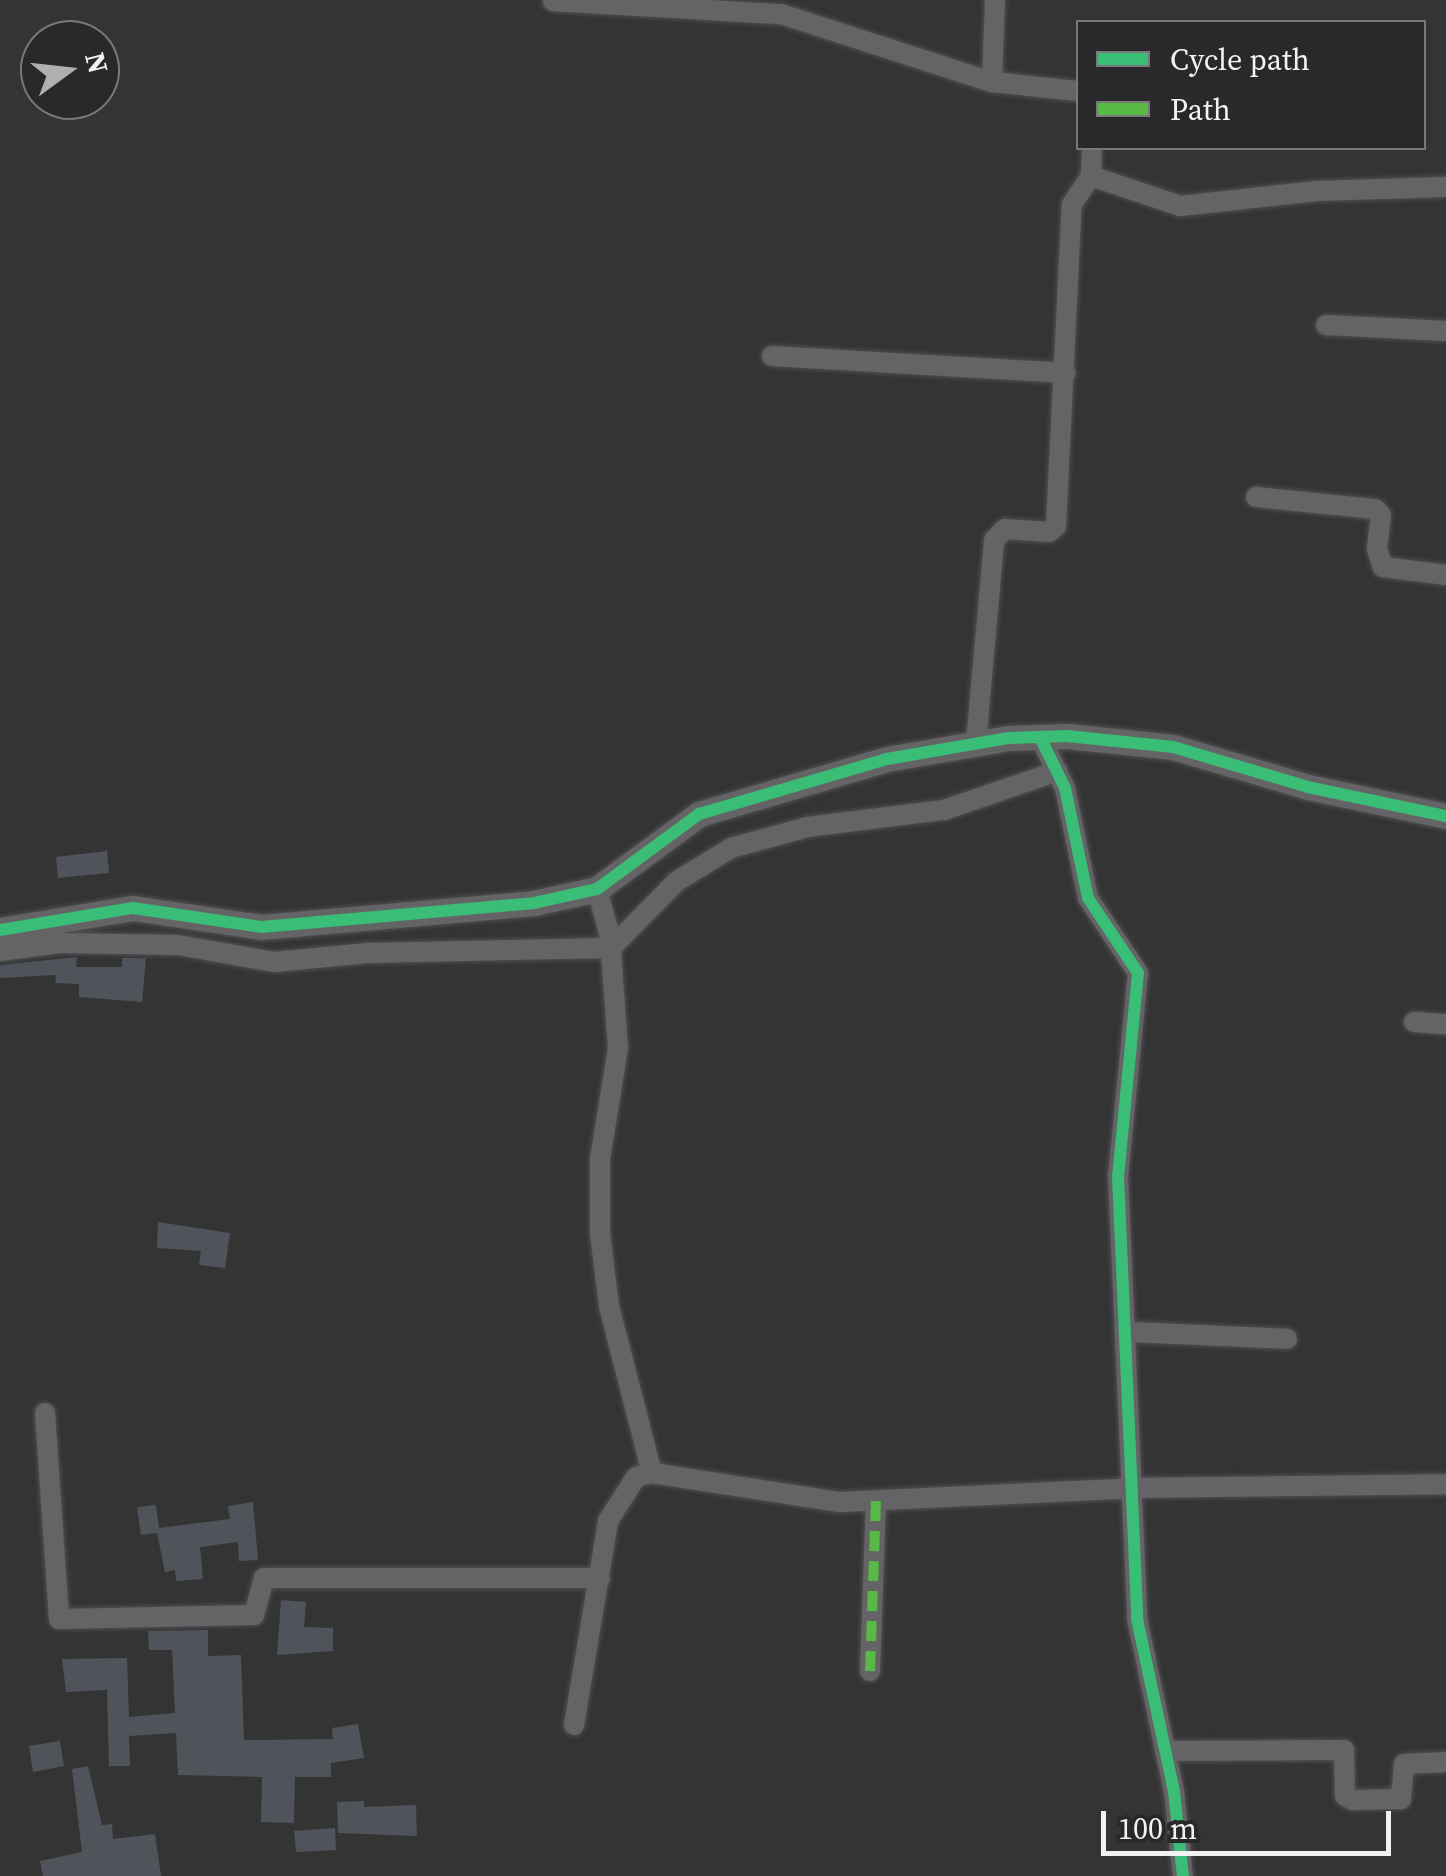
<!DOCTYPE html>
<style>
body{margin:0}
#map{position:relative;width:1446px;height:1876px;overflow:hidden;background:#343435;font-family:"Source Serif 4",serif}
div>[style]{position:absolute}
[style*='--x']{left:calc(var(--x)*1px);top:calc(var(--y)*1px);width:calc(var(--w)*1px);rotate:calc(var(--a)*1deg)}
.building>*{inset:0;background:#4f545b}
.roads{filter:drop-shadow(0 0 2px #504f51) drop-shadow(0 0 2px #504f51)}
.minor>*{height:20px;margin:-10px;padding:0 10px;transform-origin:10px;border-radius:10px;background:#646466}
.tertiary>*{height:25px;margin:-12.5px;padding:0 12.5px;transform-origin:12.5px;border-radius:12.5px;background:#646466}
.quiet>*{height:10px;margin-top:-5px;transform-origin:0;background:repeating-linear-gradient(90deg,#58b947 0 20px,transparent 0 30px)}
.cycleway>*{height:12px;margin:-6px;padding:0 6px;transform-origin:6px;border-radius:6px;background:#3abd76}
span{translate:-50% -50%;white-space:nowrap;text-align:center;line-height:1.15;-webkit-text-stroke:10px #29292c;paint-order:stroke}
.legend{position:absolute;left:1076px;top:20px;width:350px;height:130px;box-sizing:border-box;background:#29292c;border:2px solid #79797c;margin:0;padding:12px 18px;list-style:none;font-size:30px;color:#f2f1f4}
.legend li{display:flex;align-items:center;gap:20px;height:50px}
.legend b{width:50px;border:2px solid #79797c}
.north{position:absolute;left:20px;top:20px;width:100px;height:100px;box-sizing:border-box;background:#29292c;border:2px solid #79797c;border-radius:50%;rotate:75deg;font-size:28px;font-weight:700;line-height:40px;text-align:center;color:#f2f1f4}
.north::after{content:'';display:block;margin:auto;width:35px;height:45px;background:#b0afb1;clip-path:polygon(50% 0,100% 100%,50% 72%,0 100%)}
.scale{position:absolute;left:1101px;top:1811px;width:290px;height:45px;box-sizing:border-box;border:5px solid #f2f1f4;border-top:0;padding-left:12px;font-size:30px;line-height:35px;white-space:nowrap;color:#f2f1f4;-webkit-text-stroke:8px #29292c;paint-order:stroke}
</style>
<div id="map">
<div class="building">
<i style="clip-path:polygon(107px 851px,109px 873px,58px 878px,56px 857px)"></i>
<i style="clip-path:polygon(77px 957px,76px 967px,122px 967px,122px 958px,146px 958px,142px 1002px,79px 997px,79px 984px,55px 983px,56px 975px,0 978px,0 965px)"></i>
<i style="clip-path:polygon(158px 1222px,230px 1233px,225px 1268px,199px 1265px,201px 1251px,157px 1248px)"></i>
<i style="clip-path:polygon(253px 1502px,258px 1560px,239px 1561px,238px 1542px,200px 1547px,203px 1579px,176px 1581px,175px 1570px,165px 1572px,157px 1533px,141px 1535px,137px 1507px,156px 1505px,159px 1528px,230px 1519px,228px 1506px)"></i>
<i style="clip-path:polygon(281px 1600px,306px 1602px,304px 1627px,333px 1628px,333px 1651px,277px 1655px)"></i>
<i style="clip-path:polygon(208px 1630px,208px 1656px,241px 1655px,244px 1740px,333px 1739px,332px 1728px,358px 1724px,364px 1758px,331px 1763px,331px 1777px,295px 1777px,294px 1823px,261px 1822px,262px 1777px,178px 1775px,176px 1733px,129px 1736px,130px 1766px,109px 1766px,107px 1690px,66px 1692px,62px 1659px,127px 1658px,129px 1717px,175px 1713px,172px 1650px,149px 1650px,148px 1631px)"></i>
<i style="clip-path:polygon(60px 1741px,64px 1766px,33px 1772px,29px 1746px)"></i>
<i style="clip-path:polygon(88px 1766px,102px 1825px,112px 1824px,113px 1839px,155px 1834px,161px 1876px,43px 1876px,40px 1861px,82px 1852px,72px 1769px)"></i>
<i style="clip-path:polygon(364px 1801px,364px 1807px,416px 1805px,417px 1836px,338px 1833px,337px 1802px)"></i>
<i style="clip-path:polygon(335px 1828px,336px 1850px,296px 1852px,294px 1831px)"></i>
</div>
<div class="roads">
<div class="minor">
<i style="--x:553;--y:1;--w:228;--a:3.3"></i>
<i style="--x:781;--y:14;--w:222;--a:17.9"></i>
<i style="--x:992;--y:82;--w:86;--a:6"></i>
<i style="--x:992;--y:82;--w:82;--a:-87.9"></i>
<i style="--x:1091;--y:176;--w:94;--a:18.6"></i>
<i style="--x:1180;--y:206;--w:137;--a:-6.3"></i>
<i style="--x:1316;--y:191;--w:130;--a:-1.8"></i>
<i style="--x:1326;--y:325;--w:120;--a:2.9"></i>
<i style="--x:772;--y:356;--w:294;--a:3.3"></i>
<i style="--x:1256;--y:497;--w:120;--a:5.8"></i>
<i style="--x:1375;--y:509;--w:8;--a:45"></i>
<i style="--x:1381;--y:515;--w:34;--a:97"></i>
<i style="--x:1377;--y:549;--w:19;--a:72"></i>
<i style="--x:1383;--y:567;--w:64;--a:7.2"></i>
<i style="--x:1040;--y:737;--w:57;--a:63.9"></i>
<i style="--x:1065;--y:788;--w:112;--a:78.2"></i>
<i style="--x:1088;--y:898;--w:90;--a:56.3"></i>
<i style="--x:1138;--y:973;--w:204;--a:95.6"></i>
<i style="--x:1118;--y:1176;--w:443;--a:87.5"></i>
<i style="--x:1137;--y:1619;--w:176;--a:77.9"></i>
<i style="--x:1174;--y:1791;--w:85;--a:84"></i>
<i style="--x:976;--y:743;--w:204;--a:-84.9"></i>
<i style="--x:994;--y:540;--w:16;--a:-45"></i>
<i style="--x:1005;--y:529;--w:44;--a:3.9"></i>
<i style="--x:1049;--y:532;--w:9;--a:-41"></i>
<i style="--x:1056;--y:526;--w:322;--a:-87.2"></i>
<i style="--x:1072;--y:204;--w:34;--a:-56"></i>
<i style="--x:1091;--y:176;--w:28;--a:-88"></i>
<i style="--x:597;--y:889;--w:50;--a:74.8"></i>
<i style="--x:610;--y:937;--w:111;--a:85.9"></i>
<i style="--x:618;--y:1048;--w:112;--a:99.2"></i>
<i style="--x:600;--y:1159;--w:74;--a:90"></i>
<i style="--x:600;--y:1233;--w:74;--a:83"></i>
<i style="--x:609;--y:1306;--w:172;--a:75.6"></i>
<i style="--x:0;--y:951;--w:62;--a:-7.5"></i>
<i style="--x:61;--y:943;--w:117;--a:1"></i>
<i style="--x:178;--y:945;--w:97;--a:10"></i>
<i style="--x:274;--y:962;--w:94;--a:-5.5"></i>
<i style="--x:368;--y:953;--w:243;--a:-1.2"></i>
<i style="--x:611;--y:948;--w:94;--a:-45.4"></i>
<i style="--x:677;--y:881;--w:63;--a:-31.4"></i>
<i style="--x:731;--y:848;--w:79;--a:-15.4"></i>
<i style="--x:807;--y:827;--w:138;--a:-7.1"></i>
<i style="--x:944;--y:810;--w:120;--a:-18.9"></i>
<i style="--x:1414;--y:1022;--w:32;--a:4"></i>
<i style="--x:1129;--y:1332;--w:158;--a:2.5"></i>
<i style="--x:45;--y:1413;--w:206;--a:86.1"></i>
<i style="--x:59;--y:1619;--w:195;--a:-1.2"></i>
<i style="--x:254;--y:1615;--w:38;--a:-75"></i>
<i style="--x:264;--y:1578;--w:336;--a:0"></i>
<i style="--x:870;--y:1671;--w:170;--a:-88"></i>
<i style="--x:574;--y:1725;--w:207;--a:-80.5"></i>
<i style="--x:608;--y:1521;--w:52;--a:-57.5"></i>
<i style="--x:636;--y:1477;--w:16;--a:-14"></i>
<i style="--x:652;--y:1473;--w:190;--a:8.8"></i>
<i style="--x:840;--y:1502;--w:294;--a:-2.7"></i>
<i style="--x:1134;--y:1488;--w:312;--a:-0.7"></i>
<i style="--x:1165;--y:1751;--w:179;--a:-0.3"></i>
<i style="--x:1344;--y:1750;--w:46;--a:88.8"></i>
<i style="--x:1345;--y:1796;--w:9;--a:27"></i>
<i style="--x:1353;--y:1800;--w:48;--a:-1.2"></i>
<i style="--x:1401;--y:1799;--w:35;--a:-85"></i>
<i style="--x:1404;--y:1764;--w:42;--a:-2.7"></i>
</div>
<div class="tertiary">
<i style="--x:0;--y:930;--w:135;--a:-9.4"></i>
<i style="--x:133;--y:908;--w:129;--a:8.4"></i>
<i style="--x:261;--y:927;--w:274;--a:-5"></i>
<i style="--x:534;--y:903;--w:65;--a:-12.5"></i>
<i style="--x:597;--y:889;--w:127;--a:-36.3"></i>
<i style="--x:699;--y:814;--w:196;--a:-16.3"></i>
<i style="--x:887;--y:759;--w:124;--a:-9.8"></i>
<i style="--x:1009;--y:738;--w:58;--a:-2"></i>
<i style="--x:1067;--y:736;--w:107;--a:5.9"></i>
<i style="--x:1173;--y:747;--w:141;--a:16.5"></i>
<i style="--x:1308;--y:787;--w:141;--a:11.9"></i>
</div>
</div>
<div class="quiet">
<i style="--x:870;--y:1671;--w:170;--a:-88"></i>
</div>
<div class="cycleway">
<i style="--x:1040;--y:737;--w:57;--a:63.9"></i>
<i style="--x:1065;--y:788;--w:112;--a:78.2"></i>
<i style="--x:1088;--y:898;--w:90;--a:56.3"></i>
<i style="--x:1138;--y:973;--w:204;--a:95.6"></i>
<i style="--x:1118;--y:1176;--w:443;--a:87.5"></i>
<i style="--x:1137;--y:1619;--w:176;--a:77.9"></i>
<i style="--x:1174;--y:1791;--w:85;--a:84"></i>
<i style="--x:0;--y:930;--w:135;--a:-9.4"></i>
<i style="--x:133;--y:908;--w:129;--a:8.4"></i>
<i style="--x:261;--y:927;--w:274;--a:-5"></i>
<i style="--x:534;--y:903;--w:65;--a:-12.5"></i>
<i style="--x:597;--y:889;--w:127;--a:-36.3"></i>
<i style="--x:699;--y:814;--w:196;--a:-16.3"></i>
<i style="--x:887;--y:759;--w:124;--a:-9.8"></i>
<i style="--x:1009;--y:738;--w:58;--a:-2"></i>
<i style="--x:1067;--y:736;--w:107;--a:5.9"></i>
<i style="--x:1173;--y:747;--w:141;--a:16.5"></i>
<i style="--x:1308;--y:787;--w:141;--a:11.9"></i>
</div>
<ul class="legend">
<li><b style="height:12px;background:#3abd76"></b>Cycle path</li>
<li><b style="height:12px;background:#58b947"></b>Path</li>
</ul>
<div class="north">N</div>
<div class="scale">100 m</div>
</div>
